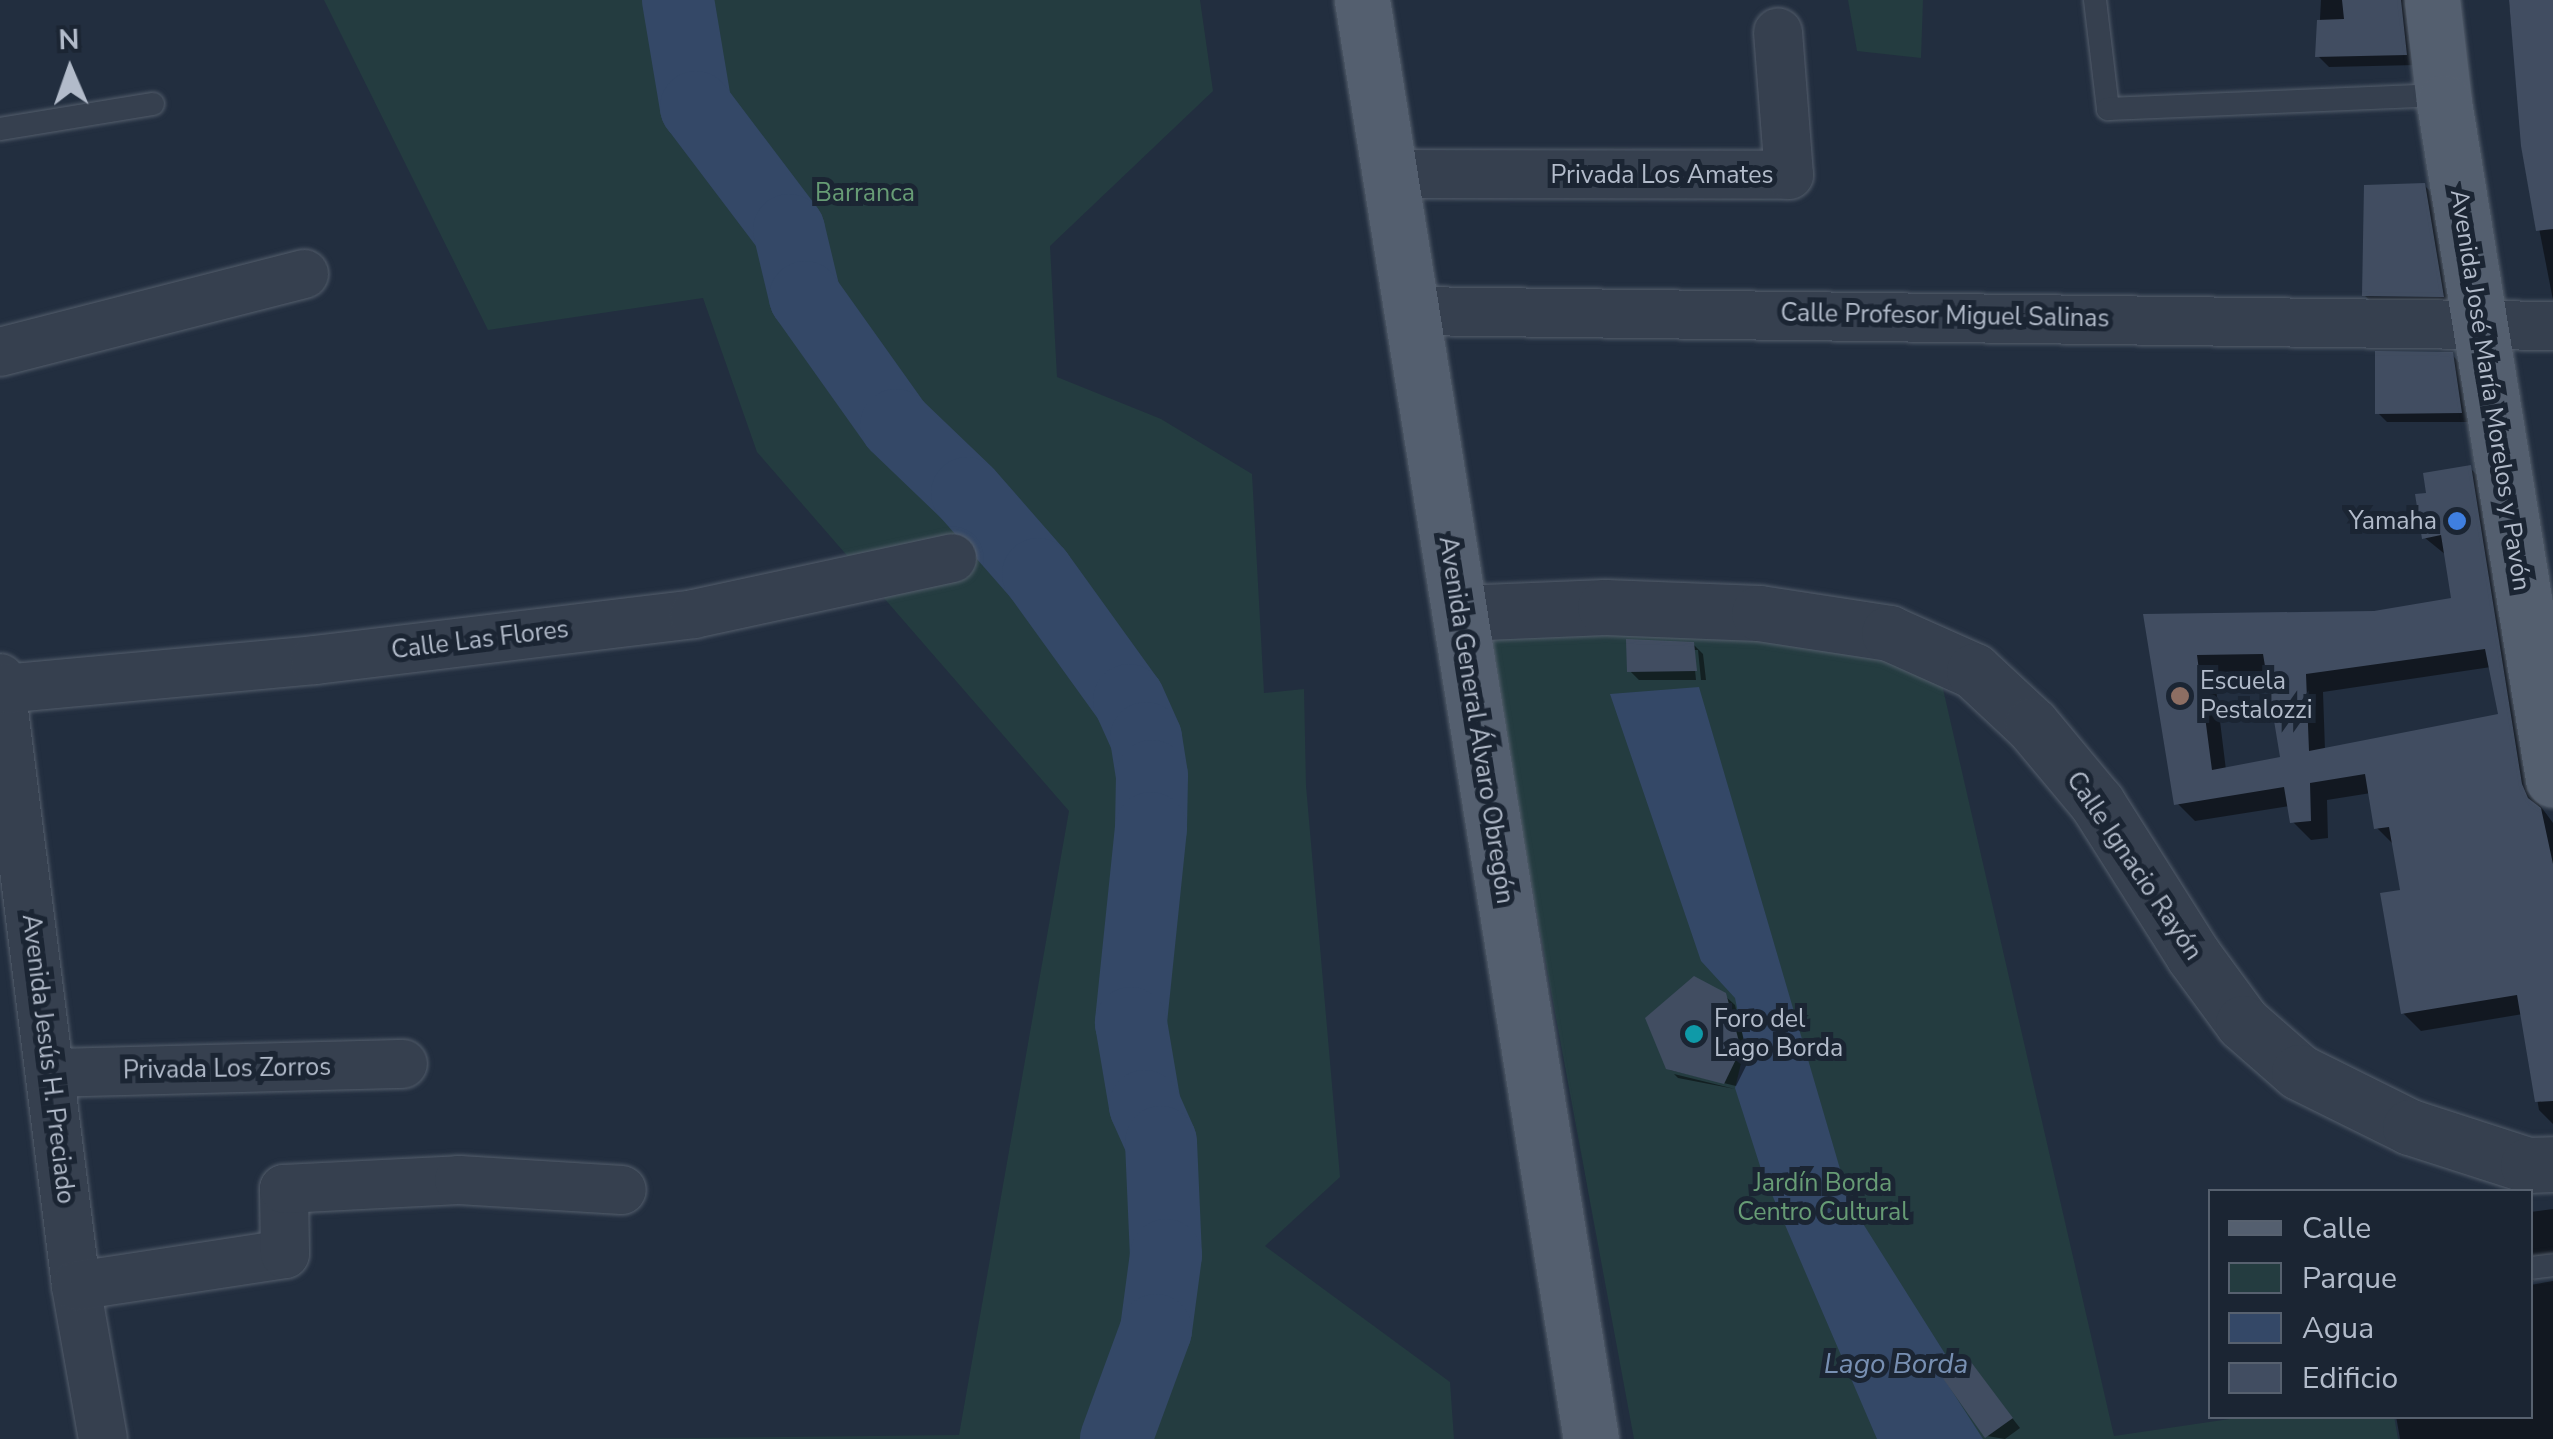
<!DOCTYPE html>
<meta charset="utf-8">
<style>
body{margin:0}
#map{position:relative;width:2553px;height:1439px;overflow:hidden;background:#222e3f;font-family:"Nunito Sans",sans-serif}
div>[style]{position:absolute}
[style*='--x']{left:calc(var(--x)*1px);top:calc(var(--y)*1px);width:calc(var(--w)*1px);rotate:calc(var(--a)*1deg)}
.green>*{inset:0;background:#243c40}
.water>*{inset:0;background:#344867}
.shadow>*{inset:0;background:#0007}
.river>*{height:72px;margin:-36px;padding:0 36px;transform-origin:36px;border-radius:36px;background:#344867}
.building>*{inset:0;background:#414d61}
.roads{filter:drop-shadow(0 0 2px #545e6c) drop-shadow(0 0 2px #545e6c)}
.service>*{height:22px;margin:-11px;padding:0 11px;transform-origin:11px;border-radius:11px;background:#36404f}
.minor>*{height:48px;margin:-24px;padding:0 24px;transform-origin:24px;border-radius:24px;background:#36404f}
.tertiary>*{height:55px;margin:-27.5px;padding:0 27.5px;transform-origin:27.5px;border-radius:27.5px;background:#36404f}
.primary>*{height:55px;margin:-27.5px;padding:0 27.5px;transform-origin:27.5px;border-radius:27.5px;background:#545f6f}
.dots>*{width:28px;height:28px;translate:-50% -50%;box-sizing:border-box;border:5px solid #1b2533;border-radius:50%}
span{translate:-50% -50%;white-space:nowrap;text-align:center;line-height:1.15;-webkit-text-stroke:10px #1b2533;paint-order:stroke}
.street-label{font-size:25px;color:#b2bbca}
.park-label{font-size:25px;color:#679c75}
.poi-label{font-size:25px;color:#b2bbca}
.right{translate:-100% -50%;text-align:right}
.left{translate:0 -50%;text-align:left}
.water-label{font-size:28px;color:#7890b3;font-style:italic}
.legend{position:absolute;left:2208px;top:1189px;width:325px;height:230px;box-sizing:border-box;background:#1b2533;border:2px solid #57616f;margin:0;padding:12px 18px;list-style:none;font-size:30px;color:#b2bbca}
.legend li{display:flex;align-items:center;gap:20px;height:50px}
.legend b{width:50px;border:2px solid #57616f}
.north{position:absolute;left:20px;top:20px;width:100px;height:100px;-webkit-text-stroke:8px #1b2533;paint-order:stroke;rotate:358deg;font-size:28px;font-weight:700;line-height:40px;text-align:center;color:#b2bbca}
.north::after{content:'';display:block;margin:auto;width:35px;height:45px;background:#b2bbca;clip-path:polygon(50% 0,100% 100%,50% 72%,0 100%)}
</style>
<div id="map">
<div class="green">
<i style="clip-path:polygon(324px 0,1200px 0,1213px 91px,1050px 246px,1057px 377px,1161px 419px,1252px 474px,1264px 693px,1304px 689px,1306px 786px,1340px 1177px,1265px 1246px,1450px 1382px,1454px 1439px,596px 1439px,959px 1435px,1069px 811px,757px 452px,703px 298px,488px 330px)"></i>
<i style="clip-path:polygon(1848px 0,1923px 0,1921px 58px,1857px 51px)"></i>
<i style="clip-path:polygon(1482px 618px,1716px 618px,1938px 667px,2114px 1436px,2250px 1416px,2394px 1416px,2398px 1439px,1634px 1439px)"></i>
</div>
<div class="water">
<i style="clip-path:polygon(1699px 687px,1850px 1203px,1954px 1368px,1943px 1377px,1983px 1439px,1877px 1439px,1761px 1169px,1735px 1088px,1745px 1047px,1735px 998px,1701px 961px,1610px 694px)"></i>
</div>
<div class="shadow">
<i style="clip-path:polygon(2321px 0,2414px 0,2417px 65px,2329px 67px,2318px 56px)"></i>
<i style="clip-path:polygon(2509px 0,2553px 0,2553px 300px,2523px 146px)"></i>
<i style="clip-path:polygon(2424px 185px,2439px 200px,2457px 310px,2379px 309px,2364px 295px)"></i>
<i style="clip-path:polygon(2452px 355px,2461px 364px,2470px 422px,2387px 422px,2378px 413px)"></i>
<i style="clip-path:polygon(evenodd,2470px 468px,2488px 486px,2539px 804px,2553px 823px,2553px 1124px,2539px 1110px,2523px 1014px,2421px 1031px,2403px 1013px,2403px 892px,2395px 846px,2377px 828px,2371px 793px,2327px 800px,2328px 838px,2311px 840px,2293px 822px,2290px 806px,2195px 821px,2177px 803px,2146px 616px,2374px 614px,2454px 600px,2446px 555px,2425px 538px,2429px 495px,2470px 468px,2491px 667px,2501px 716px,2325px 750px,2323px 692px,2491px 667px,2470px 468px,2268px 671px,2282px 759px,2226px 770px,2214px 672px,2268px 671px)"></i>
<i style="clip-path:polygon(1693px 644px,1703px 654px,1706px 680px,1701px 680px,1698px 650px,1693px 650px,1696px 680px,1639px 680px,1630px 671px)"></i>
<i style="clip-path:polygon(1724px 995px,1735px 1005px,1749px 1060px,1736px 1086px,1670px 1070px,1668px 1068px)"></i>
<i style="clip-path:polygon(1674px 1074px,1735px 1089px,1678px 1078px)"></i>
<i style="clip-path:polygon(2553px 1209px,2553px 1271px,2540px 1273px,2530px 1285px,2530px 1212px)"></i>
<i style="clip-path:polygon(2553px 1281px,2553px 1439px,2400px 1439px,2396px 1416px,2530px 1416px,2530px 1285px)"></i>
<i style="clip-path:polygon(1968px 1361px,2020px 1428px,2005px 1439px,1987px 1436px)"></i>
</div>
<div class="river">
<i style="--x:678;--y:0;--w:109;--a:80.5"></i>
<i style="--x:696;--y:107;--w:154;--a:52.9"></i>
<i style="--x:789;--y:230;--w:69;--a:76.6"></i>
<i style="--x:805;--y:297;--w:157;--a:54.6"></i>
<i style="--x:896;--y:425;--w:98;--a:43.8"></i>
<i style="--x:967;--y:493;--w:108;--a:48.8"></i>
<i style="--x:1038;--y:574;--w:155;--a:54.2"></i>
<i style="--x:1129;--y:700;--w:42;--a:65.9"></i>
<i style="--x:1146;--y:738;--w:38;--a:81"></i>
<i style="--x:1152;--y:776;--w:52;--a:91.1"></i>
<i style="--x:1151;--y:828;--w:196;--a:95.9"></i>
<i style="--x:1131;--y:1023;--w:84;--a:80.4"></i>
<i style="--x:1145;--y:1106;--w:39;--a:66"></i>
<i style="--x:1161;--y:1142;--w:113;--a:87.5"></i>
<i style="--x:1166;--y:1255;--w:76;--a:97.6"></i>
<i style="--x:1156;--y:1330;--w:116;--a:110.2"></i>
</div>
<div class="building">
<i style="clip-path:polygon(2342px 0,2401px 0,2407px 55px,2315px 57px,2317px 20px,2344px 19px)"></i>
<i style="clip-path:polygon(2509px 0,2553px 0,2553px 229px,2536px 231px,2521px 146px)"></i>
<i style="clip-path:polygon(2425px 183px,2444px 297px,2362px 296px,2364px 185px)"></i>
<i style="clip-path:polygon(2375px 351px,2453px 352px,2462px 413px,2375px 414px)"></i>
<i style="clip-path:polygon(evenodd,2471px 465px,2522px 784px,2528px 798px,2541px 808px,2553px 864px,2553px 1101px,2535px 1102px,2517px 995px,2401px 1014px,2380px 893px,2400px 890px,2389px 827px,2374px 829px,2365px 774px,2310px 783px,2311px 821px,2290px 823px,2284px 787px,2174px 805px,2143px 614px,2374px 611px,2451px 598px,2441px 535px,2422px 539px,2415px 494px,2426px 493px,2423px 473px,2471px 465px,2485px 649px,2498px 714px,2309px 751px,2306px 674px,2485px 649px,2471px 465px,2263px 654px,2280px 757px,2212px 770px,2197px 655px,2263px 654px)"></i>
<i style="clip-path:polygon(1626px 639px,1694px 642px,1697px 671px,1627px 672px)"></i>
<i style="clip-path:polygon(1694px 976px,1726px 993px,1741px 1049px,1724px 1084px,1666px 1069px,1645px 1018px)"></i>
<i style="clip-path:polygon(1968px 1358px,2013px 1418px,1985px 1438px,1942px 1377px)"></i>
</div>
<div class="roads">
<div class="service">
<i style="--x:2095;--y:0;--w:110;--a:83.2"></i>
<i style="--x:2108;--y:109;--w:316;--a:-2.4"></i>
<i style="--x:2424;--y:96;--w:21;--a:17"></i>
<i style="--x:0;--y:129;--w:155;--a:-9.3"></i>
<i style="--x:2530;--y:1268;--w:23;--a:-7"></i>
</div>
<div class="minor">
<i style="--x:1391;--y:174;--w:398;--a:0.1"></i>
<i style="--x:1789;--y:175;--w:143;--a:-94.4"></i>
<i style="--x:1411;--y:311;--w:1142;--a:0.75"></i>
<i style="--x:0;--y:352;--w:314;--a:-14.4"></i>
<i style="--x:0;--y:678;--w:613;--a:82.87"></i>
<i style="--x:76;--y:1286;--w:155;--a:80"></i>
<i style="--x:2;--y:689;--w:314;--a:-5.3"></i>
<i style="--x:315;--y:660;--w:382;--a:-6.9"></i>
<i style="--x:694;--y:614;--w:264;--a:-12.2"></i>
<i style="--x:51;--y:1073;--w:352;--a:-1.5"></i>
<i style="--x:76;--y:1286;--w:211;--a:-8.7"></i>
<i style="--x:285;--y:1254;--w:65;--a:-90.9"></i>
<i style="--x:284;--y:1189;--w:175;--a:-2.9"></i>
<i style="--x:459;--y:1180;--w:163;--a:3.5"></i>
</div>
<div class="tertiary">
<i style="--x:1460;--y:613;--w:145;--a:-2.4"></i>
<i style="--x:1605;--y:607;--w:154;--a:2.2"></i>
<i style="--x:1759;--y:613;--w:132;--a:8.7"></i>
<i style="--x:1889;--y:633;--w:93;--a:24.1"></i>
<i style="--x:1974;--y:671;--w:79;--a:43"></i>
<i style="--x:2032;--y:725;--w:102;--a:50.2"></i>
<i style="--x:2097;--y:803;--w:180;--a:57.7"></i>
<i style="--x:2193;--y:955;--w:84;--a:53.7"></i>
<i style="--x:2243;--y:1023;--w:74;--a:41.2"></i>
<i style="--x:2299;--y:1072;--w:124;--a:26.4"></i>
<i style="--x:2410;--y:1127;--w:124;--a:17.9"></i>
<i style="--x:2528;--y:1165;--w:25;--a:-2"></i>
</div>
<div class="primary">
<i style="--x:1362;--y:0;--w:1457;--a:80.96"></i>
<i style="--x:2432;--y:0;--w:103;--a:83.3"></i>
<i style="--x:2444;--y:102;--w:686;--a:80.85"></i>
</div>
</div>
<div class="dots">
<i style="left:2457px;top:521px;background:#3f7fe0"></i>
<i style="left:2180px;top:696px;background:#8d6e63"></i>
<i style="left:1694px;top:1034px;background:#0f9aa8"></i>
</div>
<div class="street-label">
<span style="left:1662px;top:175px">Privada Los Amates</span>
<span style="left:1945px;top:316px;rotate:1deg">Calle Profesor Miguel Salinas</span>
<span style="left:2490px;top:390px;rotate:81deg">Avenida José María Morelos y Pavón</span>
<span style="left:480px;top:640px;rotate:-7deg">Calle Las Flores</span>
<span style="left:1476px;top:720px;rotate:81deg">Avenida General Álvaro Obregón</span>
<span style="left:2134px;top:866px;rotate:56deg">Calle Ignacio Rayón</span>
<span style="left:48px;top:1059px;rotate:83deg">Avenida Jesús H. Preciado</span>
<span style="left:227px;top:1069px;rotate:-1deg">Privada Los Zorros</span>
</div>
<div class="park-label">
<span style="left:865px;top:193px">Barranca</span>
<span style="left:1823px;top:1198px">Jardín Borda<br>Centro Cultural</span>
</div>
<div class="poi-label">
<span class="right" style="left:2437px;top:521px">Yamaha</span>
<span class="left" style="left:2200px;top:696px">Escuela<br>Pestalozzi</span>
<span class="left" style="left:1714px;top:1034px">Foro del<br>Lago Borda</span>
</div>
<div class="water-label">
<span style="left:1896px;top:1364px">Lago Borda</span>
</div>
<ul class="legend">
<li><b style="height:12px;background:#545f6f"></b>Calle</li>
<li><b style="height:28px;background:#243c40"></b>Parque</li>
<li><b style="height:28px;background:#344867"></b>Agua</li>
<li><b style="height:28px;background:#414d61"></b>Edificio</li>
</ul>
<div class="north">N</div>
</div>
